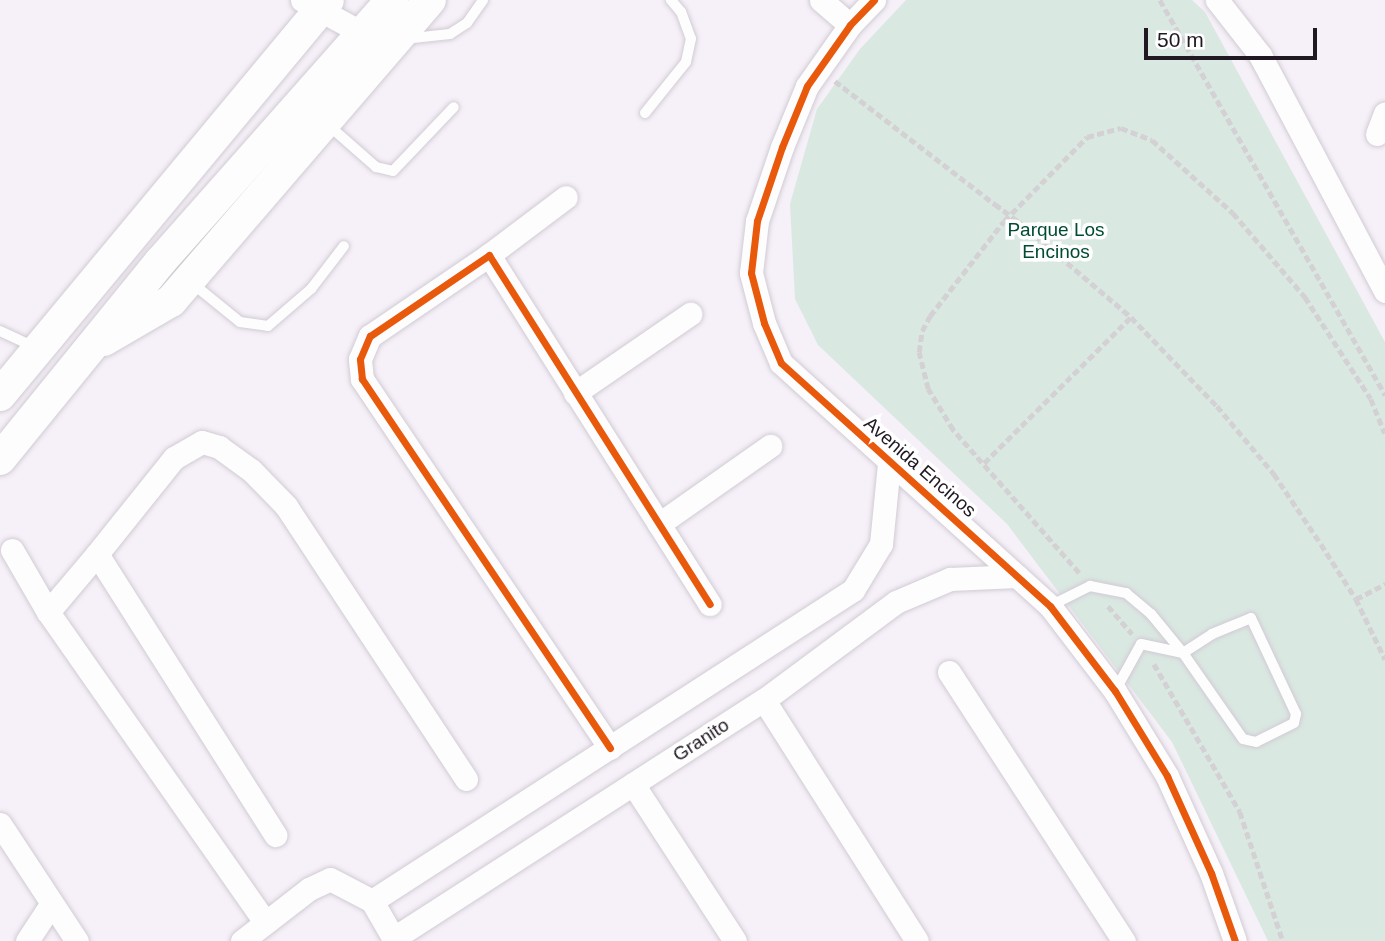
<!DOCTYPE html>
<style>
body{margin:0}
#map{position:relative;width:1385px;height:941px;overflow:hidden;background:#f6f0f8;font-family:Arial,sans-serif}
div>[style]{position:absolute}
[style*='--x']{left:calc(var(--x)*1px);top:calc(var(--y)*1px);width:calc(var(--w)*1px);rotate:calc(var(--a)*1deg)}
.green>*{inset:0;background:#dae8e2}
.path>*{height:4.5px;margin-top:-2.25px;transform-origin:0;background:repeating-linear-gradient(90deg,#d3d1d3 0 7px,transparent 0 10.5px)}
.roads{filter:drop-shadow(0 0 2px #d1cbd4) drop-shadow(0 0 2px #d1cbd4)}
.lane>*{height:10px;margin:-5px;padding:0 5px;transform-origin:5px;border-radius:5px;background:#fefdfe}
.street>*{height:23px;margin:-11.5px;padding:0 11.5px;transform-origin:11.5px;border-radius:11.5px;background:#fefdfe}
.secondary>*{height:32px;margin:-16px;padding:0 16px;transform-origin:16px;border-radius:16px;background:#fefdfe}
.path-bridge>*{height:4.5px;margin-top:-2.25px;transform-origin:0;background:repeating-linear-gradient(90deg,#d3d1d3 0 7px,transparent 0 10.5px)}
.cycleway>*{height:7px;margin:-3.5px;padding:0 3.5px;transform-origin:3.5px;border-radius:3.5px;background:#e8590c}
span{translate:-50% -50%;white-space:nowrap;text-align:center;line-height:1.15;-webkit-text-stroke:7px #fff;paint-order:stroke}
.park-label{font-size:19px;color:#004c31}
.street-label{font-size:19px;color:#201922}
.scale{position:absolute;left:1144px;top:28px;width:173px;height:32px;box-sizing:border-box;border:4px solid #201922;border-top:0;padding-left:9px;font-size:21px;line-height:24px;white-space:nowrap;color:#201922;-webkit-text-stroke:5px #fff;paint-order:stroke}
</style>
<div id="map">
<div class="green">
<i style="clip-path:polygon(906px 0,1192px 0,1205px 12px,1385px 342px,1385px 941px,1268px 941px,1172px 742px,1007px 524px,818px 345px,795px 299px,790px 204px,817px 109px,860px 49px)"></i>
</div>
<div class="path">
<i style="--x:1160;--y:0;--w:455;--a:60.3"></i>
<i style="--x:835;--y:81;--w:202;--a:37.6"></i>
<i style="--x:1019;--y:222;--w:147;--a:40.3"></i>
<i style="--x:1131;--y:317;--w:124;--a:46"></i>
<i style="--x:1217;--y:406;--w:89;--a:50"></i>
<i style="--x:1274;--y:474;--w:84;--a:56.1"></i>
<i style="--x:1321;--y:544;--w:65;--a:57.5"></i>
<i style="--x:1356;--y:599;--w:67;--a:64.2"></i>
<i style="--x:984;--y:463;--w:207;--a:-44.8"></i>
<i style="--x:1079;--y:573;--w:191;--a:-131.4"></i>
<i style="--x:953;--y:430;--w:48;--a:-121.4"></i>
<i style="--x:928;--y:389;--w:38;--a:-104"></i>
<i style="--x:919;--y:352;--w:21;--a:-82"></i>
<i style="--x:922;--y:331;--w:17;--a:-62"></i>
<i style="--x:930;--y:316;--w:120;--a:-52.1"></i>
<i style="--x:1004;--y:221;--w:118;--a:-45.3"></i>
<i style="--x:1087;--y:137;--w:35;--a:-15"></i>
<i style="--x:1121;--y:128;--w:33;--a:21"></i>
<i style="--x:1152;--y:140;--w:109;--a:42"></i>
<i style="--x:1233;--y:213;--w:111;--a:49.4"></i>
<i style="--x:1305;--y:297;--w:121;--a:57.1"></i>
<i style="--x:1371;--y:399;--w:37;--a:68"></i>
<i style="--x:1356;--y:599;--w:33;--a:-27"></i>
<i style="--x:1108;--y:606;--w:37;--a:49"></i>
<i style="--x:1154;--y:664;--w:171;--a:59.8"></i>
<i style="--x:1240;--y:812;--w:136;--a:71.6"></i>
</div>
<div class="roads">
<div class="lane">
<i style="--x:404;--y:39;--w:46;--a:-6.2"></i>
<i style="--x:450;--y:34;--w:20;--a:-33"></i>
<i style="--x:467;--y:23;--w:28;--a:-55"></i>
<i style="--x:645;--y:113;--w:65;--a:-51.2"></i>
<i style="--x:686;--y:62;--w:24;--a:-78"></i>
<i style="--x:691;--y:39;--w:29;--a:-110"></i>
<i style="--x:681;--y:12;--w:16;--a:-130"></i>
<i style="--x:326;--y:123;--w:67;--a:41.3"></i>
<i style="--x:376;--y:167;--w:17;--a:13"></i>
<i style="--x:393;--y:171;--w:88;--a:-46.4"></i>
<i style="--x:192;--y:283;--w:62;--a:39.1"></i>
<i style="--x:240;--y:322;--w:28;--a:8"></i>
<i style="--x:268;--y:326;--w:57;--a:-40.7"></i>
<i style="--x:311;--y:289;--w:54;--a:-52.5"></i>
<i style="--x:0;--y:331;--w:38;--a:25"></i>
<i style="--x:1050;--y:606;--w:45;--a:-26.6"></i>
<i style="--x:1090;--y:586;--w:37;--a:11"></i>
<i style="--x:1126;--y:593;--w:33;--a:40"></i>
<i style="--x:1151;--y:614;--w:50;--a:50.6"></i>
<i style="--x:1183;--y:653;--w:43;--a:-167.9"></i>
<i style="--x:1141;--y:644;--w:54;--a:119"></i>
<i style="--x:1251;--y:618;--w:106;--a:64.9"></i>
<i style="--x:1296;--y:714;--w:9;--a:103"></i>
<i style="--x:1294;--y:723;--w:42;--a:153.4"></i>
<i style="--x:1256;--y:742;--w:13;--a:-167"></i>
<i style="--x:1243;--y:739;--w:105;--a:-124.9"></i>
<i style="--x:1183;--y:653;--w:35;--a:-33"></i>
<i style="--x:1212;--y:634;--w:42;--a:-22.3"></i>
</div>
<div class="street">
<i style="--x:302;--y:0;--w:71;--a:28.7"></i>
<i style="--x:821;--y:0;--w:38;--a:41"></i>
<i style="--x:874;--y:0;--w:35;--a:134"></i>
<i style="--x:850;--y:25;--w:75;--a:125.2"></i>
<i style="--x:807;--y:86;--w:66;--a:112.3"></i>
<i style="--x:782;--y:147;--w:78;--a:108.7"></i>
<i style="--x:757;--y:221;--w:52;--a:96.6"></i>
<i style="--x:751;--y:273;--w:52;--a:75.4"></i>
<i style="--x:764;--y:323;--w:43;--a:67"></i>
<i style="--x:781;--y:363;--w:363;--a:42.1"></i>
<i style="--x:1050;--y:606;--w:107;--a:52.6"></i>
<i style="--x:1115;--y:691;--w:100;--a:58.5"></i>
<i style="--x:1167;--y:776;--w:107;--a:65.6"></i>
<i style="--x:1211;--y:873;--w:72;--a:70.6"></i>
<i style="--x:1217;--y:0;--w:70;--a:52"></i>
<i style="--x:1260;--y:55;--w:267;--a:62.1"></i>
<i style="--x:1377;--y:134;--w:22;--a:-69"></i>
<i style="--x:489;--y:255;--w:96;--a:-37"></i>
<i style="--x:575;--y:393;--w:140;--a:-34.5"></i>
<i style="--x:659;--y:524;--w:136;--a:-35.1"></i>
<i style="--x:12;--y:550;--w:72;--a:59.9"></i>
<i style="--x:48;--y:612;--w:76;--a:-49.8"></i>
<i style="--x:97;--y:554;--w:333;--a:57.6"></i>
<i style="--x:97;--y:554;--w:123;--a:-51.3"></i>
<i style="--x:174;--y:458;--w:32;--a:-30"></i>
<i style="--x:202;--y:442;--w:18;--a:16"></i>
<i style="--x:219;--y:447;--w:39;--a:36"></i>
<i style="--x:251;--y:470;--w:50;--a:45.8"></i>
<i style="--x:286;--y:506;--w:327;--a:56.6"></i>
<i style="--x:48;--y:612;--w:378;--a:55"></i>
<i style="--x:949;--y:672;--w:321;--a:57"></i>
<i style="--x:764;--y:700;--w:285;--a:57.6"></i>
<i style="--x:610;--y:748;--w:445;--a:-123.9"></i>
<i style="--x:362;--y:379;--w:20;--a:-96"></i>
<i style="--x:360;--y:359;--w:25;--a:-67"></i>
<i style="--x:370;--y:336;--w:144;--a:-34.2"></i>
<i style="--x:489;--y:255;--w:413;--a:57.7"></i>
<i style="--x:633;--y:784;--w:187;--a:57"></i>
<i style="--x:0;--y:824;--w:140;--a:56.7"></i>
<i style="--x:372;--y:901;--w:573;--a:-32.89"></i>
<i style="--x:853;--y:590;--w:54;--a:-58.7"></i>
<i style="--x:881;--y:544;--w:80;--a:-84.3"></i>
<i style="--x:394;--y:938;--w:440;--a:-32.8"></i>
<i style="--x:764;--y:700;--w:164;--a:-36.6"></i>
<i style="--x:896;--y:602;--w:59;--a:-23.1"></i>
<i style="--x:950;--y:579;--w:67;--a:-2.6"></i>
<i style="--x:27;--y:941;--w:45;--a:-56.7"></i>
<i style="--x:242;--y:941;--w:85;--a:-37.8"></i>
<i style="--x:309;--y:889;--w:23;--a:-25"></i>
<i style="--x:330;--y:879;--w:47;--a:27.6"></i>
<i style="--x:372;--y:901;--w:46;--a:60.1"></i>
</div>
<div class="secondary">
<i style="--x:104;--y:340;--w:78;--a:-30.2"></i>
<i style="--x:171;--y:301;--w:397;--a:-49.3"></i>
<i style="--x:0;--y:395;--w:513;--a:-50.29"></i>
<i style="--x:0;--y:459;--w:255;--a:-50.9"></i>
<i style="--x:161;--y:261;--w:349;--a:-48.5"></i>
</div>
</div>
<div class="path-bridge">
<i style="--x:995;--y:204;--w:30;--a:37"></i>
</div>
<div class="cycleway">
<i style="--x:874;--y:0;--w:35;--a:134"></i>
<i style="--x:850;--y:25;--w:75;--a:125.2"></i>
<i style="--x:807;--y:86;--w:66;--a:112.3"></i>
<i style="--x:782;--y:147;--w:78;--a:108.7"></i>
<i style="--x:757;--y:221;--w:52;--a:96.6"></i>
<i style="--x:751;--y:273;--w:52;--a:75.4"></i>
<i style="--x:764;--y:323;--w:43;--a:67"></i>
<i style="--x:781;--y:363;--w:363;--a:42.1"></i>
<i style="--x:1050;--y:606;--w:107;--a:52.6"></i>
<i style="--x:1115;--y:691;--w:100;--a:58.5"></i>
<i style="--x:1167;--y:776;--w:107;--a:65.6"></i>
<i style="--x:1211;--y:873;--w:72;--a:70.6"></i>
<i style="--x:610;--y:748;--w:445;--a:-123.9"></i>
<i style="--x:362;--y:379;--w:20;--a:-96"></i>
<i style="--x:360;--y:359;--w:25;--a:-67"></i>
<i style="--x:370;--y:336;--w:144;--a:-34.2"></i>
<i style="--x:489;--y:255;--w:413;--a:57.7"></i>
</div>
<div class="park-label">
<span style="left:1056px;top:241px">Parque Los<br>Encinos</span>
</div>
<div class="street-label">
<span style="left:920px;top:467px;rotate:41deg">Avenida Encinos</span>
<span style="left:701px;top:740px;rotate:-33deg">Granito</span>
</div>
<div class="scale">50 m</div>
</div>
